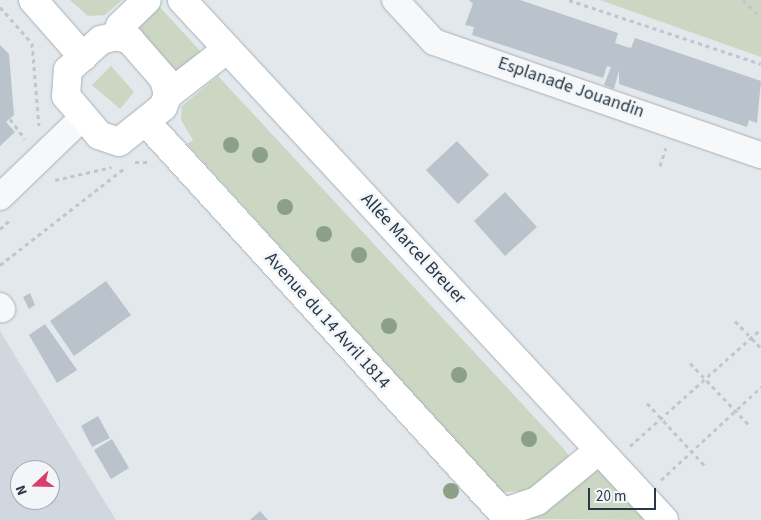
<!DOCTYPE html>
<meta charset="utf-8">
<style>
body{margin:0}
#map{position:relative;width:761px;height:520px;overflow:hidden;background:#e3e8ec;font-family:"Source Sans 3",sans-serif}
div>[style]{position:absolute}
[style*='--x']{left:calc(var(--x)*1px);top:calc(var(--y)*1px);width:calc(var(--w)*1px);rotate:calc(var(--a)*1deg)}
.built>*{inset:0;background:#d1d7df}
.green>*{inset:0;background:#cbd7c3}
.building>*{inset:0;background:#bac2cb}
.path>*{height:3px;margin-top:-1.5px;transform-origin:0;background:repeating-linear-gradient(90deg,#c1c6cb 0 4px,transparent 0 8px)}
.roads{filter:drop-shadow(0 0 1px #a7b0b7) drop-shadow(0 0 1px #a7b0b7)}
.street>*{height:26px;margin:-13px;padding:0 13px;transform-origin:13px;border-radius:13px;background:#f6f8fa}
.secondary>*{height:28px;margin:-14px;padding:0 14px;transform-origin:14px;border-radius:14px;background:#fff}
.primary>*{height:28px;margin:-14px;padding:0 14px;transform-origin:14px;border-radius:14px;background:#fff}
.trees>*{width:16px;height:16px;margin:-8px;border-radius:50%;background:#8c9f87}
span{translate:-50% -50%;white-space:nowrap;text-align:center;line-height:1.15;-webkit-text-stroke:5px #f3f6f9;paint-order:stroke}
.street-label{font-size:18px;color:#293846}
.north{position:absolute;left:10px;top:460px;width:50px;height:50px;box-sizing:border-box;background:#f3f6f9;border:1px solid #a2aab1;border-radius:50%;rotate:249deg;font-size:14px;font-weight:700;line-height:20px;text-align:center;color:#293846}
.north::after{content:'';display:block;margin:auto;width:18px;height:22px;background:#da3f6a;clip-path:polygon(50% 0,100% 100%,50% 72%,0 100%)}
.scale{position:absolute;left:588px;top:488px;width:68px;height:22px;box-sizing:border-box;border:2px solid #293846;border-top:0;padding-left:6px;font-size:15px;line-height:18px;white-space:nowrap;color:#293846;-webkit-text-stroke:4px #f3f6f9;paint-order:stroke}
</style>
<div id="map">
<div class="built">
<i style="clip-path:polygon(evenodd,0 331px,116px 520px,0 520px,0 331px,20px 470px,50px 470px,50px 500px,20px 500px,20px 470px)"></i>
</div>
<div class="green">
<i style="clip-path:polygon(70px 0,122px 0,105px 15px,88px 16px)"></i>
<i style="clip-path:polygon(600px 0,761px 0,761px 57px)"></i>
<i style="clip-path:polygon(156px 3px,205px 56px,176px 74px,132px 26px)"></i>
<i style="clip-path:polygon(111px 66px,134px 92px,120px 109px,92px 85px)"></i>
<i style="clip-path:polygon(218px 76px,563px 448px,569px 456px,566px 463px,536px 491px,502px 492px,187px 144px,193px 140px,181px 120px,182px 106px)"></i>
<i style="clip-path:polygon(596px 466px,642px 514px,642px 520px,527px 519px)"></i>
</div>
<div class="building">
<i style="clip-path:polygon(469px 0,520px 0,618px 33px,615px 43px,627px 47px,631px 48px,635px 38px,761px 81px,757px 123px,749px 120px,747px 127px,619px 84px,619px 70px,614px 89px,604px 85px,611px 67px,607px 66px,603px 78px,472px 35px,474px 27px,465px 25px,473px 4px)"></i>
<i style="clip-path:polygon(0 45px,9px 54px,14px 115px,6px 122px,15px 132px,0 146px)"></i>
<i style="clip-path:polygon(457px 141px,489px 175px,458px 204px,426px 170px)"></i>
<i style="clip-path:polygon(505px 192px,537px 227px,505px 256px,474px 221px)"></i>
<i style="clip-path:polygon(106px 281px,131px 315px,74px 356px,50px 321px)"></i>
<i style="clip-path:polygon(30px 293px,35px 305px,29px 309px,23px 297px)"></i>
<i style="clip-path:polygon(45px 324px,77px 370px,57px 383px,29px 335px)"></i>
<i style="clip-path:polygon(98px 416px,110px 438px,92px 447px,81px 426px)"></i>
<i style="clip-path:polygon(112px 439px,129px 468px,111px 479px,94px 450px)"></i>
<i style="clip-path:polygon(260px 511px,268px 520px,250px 520px)"></i>
</div>
<div class="path">
<i style="--x:569;--y:0;--w:202;--a:18.4"></i>
<i style="--x:743;--y:0;--w:25;--a:43"></i>
<i style="--x:0;--y:7;--w:48;--a:48.4"></i>
<i style="--x:32;--y:43;--w:83;--a:85.2"></i>
<i style="--x:10;--y:119;--w:25;--a:53"></i>
<i style="--x:135;--y:162;--w:14;--a:0"></i>
<i style="--x:660;--y:166;--w:19;--a:-72"></i>
<i style="--x:55;--y:180;--w:58;--a:-12.8"></i>
<i style="--x:0;--y:229;--w:12;--a:-42"></i>
<i style="--x:0;--y:265;--w:160;--a:-37.9"></i>
<i style="--x:735;--y:321;--w:37;--a:46"></i>
<i style="--x:690;--y:363;--w:87;--a:46.4"></i>
<i style="--x:647;--y:403;--w:87;--a:47.3"></i>
<i style="--x:630;--y:446;--w:176;--a:-41.8"></i>
<i style="--x:661;--y:480;--w:137;--a:-42.9"></i>
</div>
<div class="roads">
<div class="street">
<i style="--x:395;--y:0;--w:57;--a:47.1"></i>
<i style="--x:434;--y:42;--w:346;--a:19.1"></i>
<i style="--x:0;--y:197;--w:115;--a:-43.9"></i>
<i style="--x:0;--y:306;--w:4;--a:56"></i>
</div>
<div class="secondary">
<i style="--x:182;--y:0;--w:709;--a:47.17"></i>
<i style="--x:117;--y:36;--w:10;--a:-73"></i>
<i style="--x:120;--y:26;--w:37;--a:-44"></i>
<i style="--x:168;--y:95;--w:75;--a:-37.9"></i>
<i style="--x:502;--y:513;--w:37;--a:-19"></i>
<i style="--x:537;--y:501;--w:80;--a:-39.4"></i>
</div>
<div class="primary">
<i style="--x:33;--y:0;--w:76;--a:48.7"></i>
<i style="--x:117;--y:36;--w:14;--a:17"></i>
<i style="--x:130;--y:40;--w:52;--a:48.9"></i>
<i style="--x:164;--y:79;--w:16;--a:76"></i>
<i style="--x:168;--y:95;--w:13;--a:113"></i>
<i style="--x:163;--y:107;--w:56;--a:141.5"></i>
<i style="--x:119;--y:142;--w:21;--a:-161"></i>
<i style="--x:99;--y:135;--w:51;--a:-130.2"></i>
<i style="--x:66;--y:96;--w:26;--a:-86"></i>
<i style="--x:68;--y:70;--w:45;--a:-42.3"></i>
<i style="--x:101;--y:40;--w:16;--a:-14"></i>
<i style="--x:146;--y:122;--w:539;--a:47.63"></i>
</div>
</div>
<div class="trees">
<i style="left:231px;top:145px"></i>
<i style="left:260px;top:155px"></i>
<i style="left:285px;top:207px"></i>
<i style="left:324px;top:234px"></i>
<i style="left:359px;top:255px"></i>
<i style="left:389px;top:326px"></i>
<i style="left:459px;top:375px"></i>
<i style="left:529px;top:439px"></i>
<i style="left:451px;top:491px"></i>
</div>
<div class="street-label">
<span style="left:571px;top:88px;rotate:19deg">Esplanade Jouandin</span>
<span style="left:413px;top:249px;rotate:47deg">Allée Marcel Breuer</span>
<span style="left:327px;top:321px;rotate:48deg">Avenue du 14 Avril 1814</span>
</div>
<div class="north">N</div>
<div class="scale">20 m</div>
</div>
